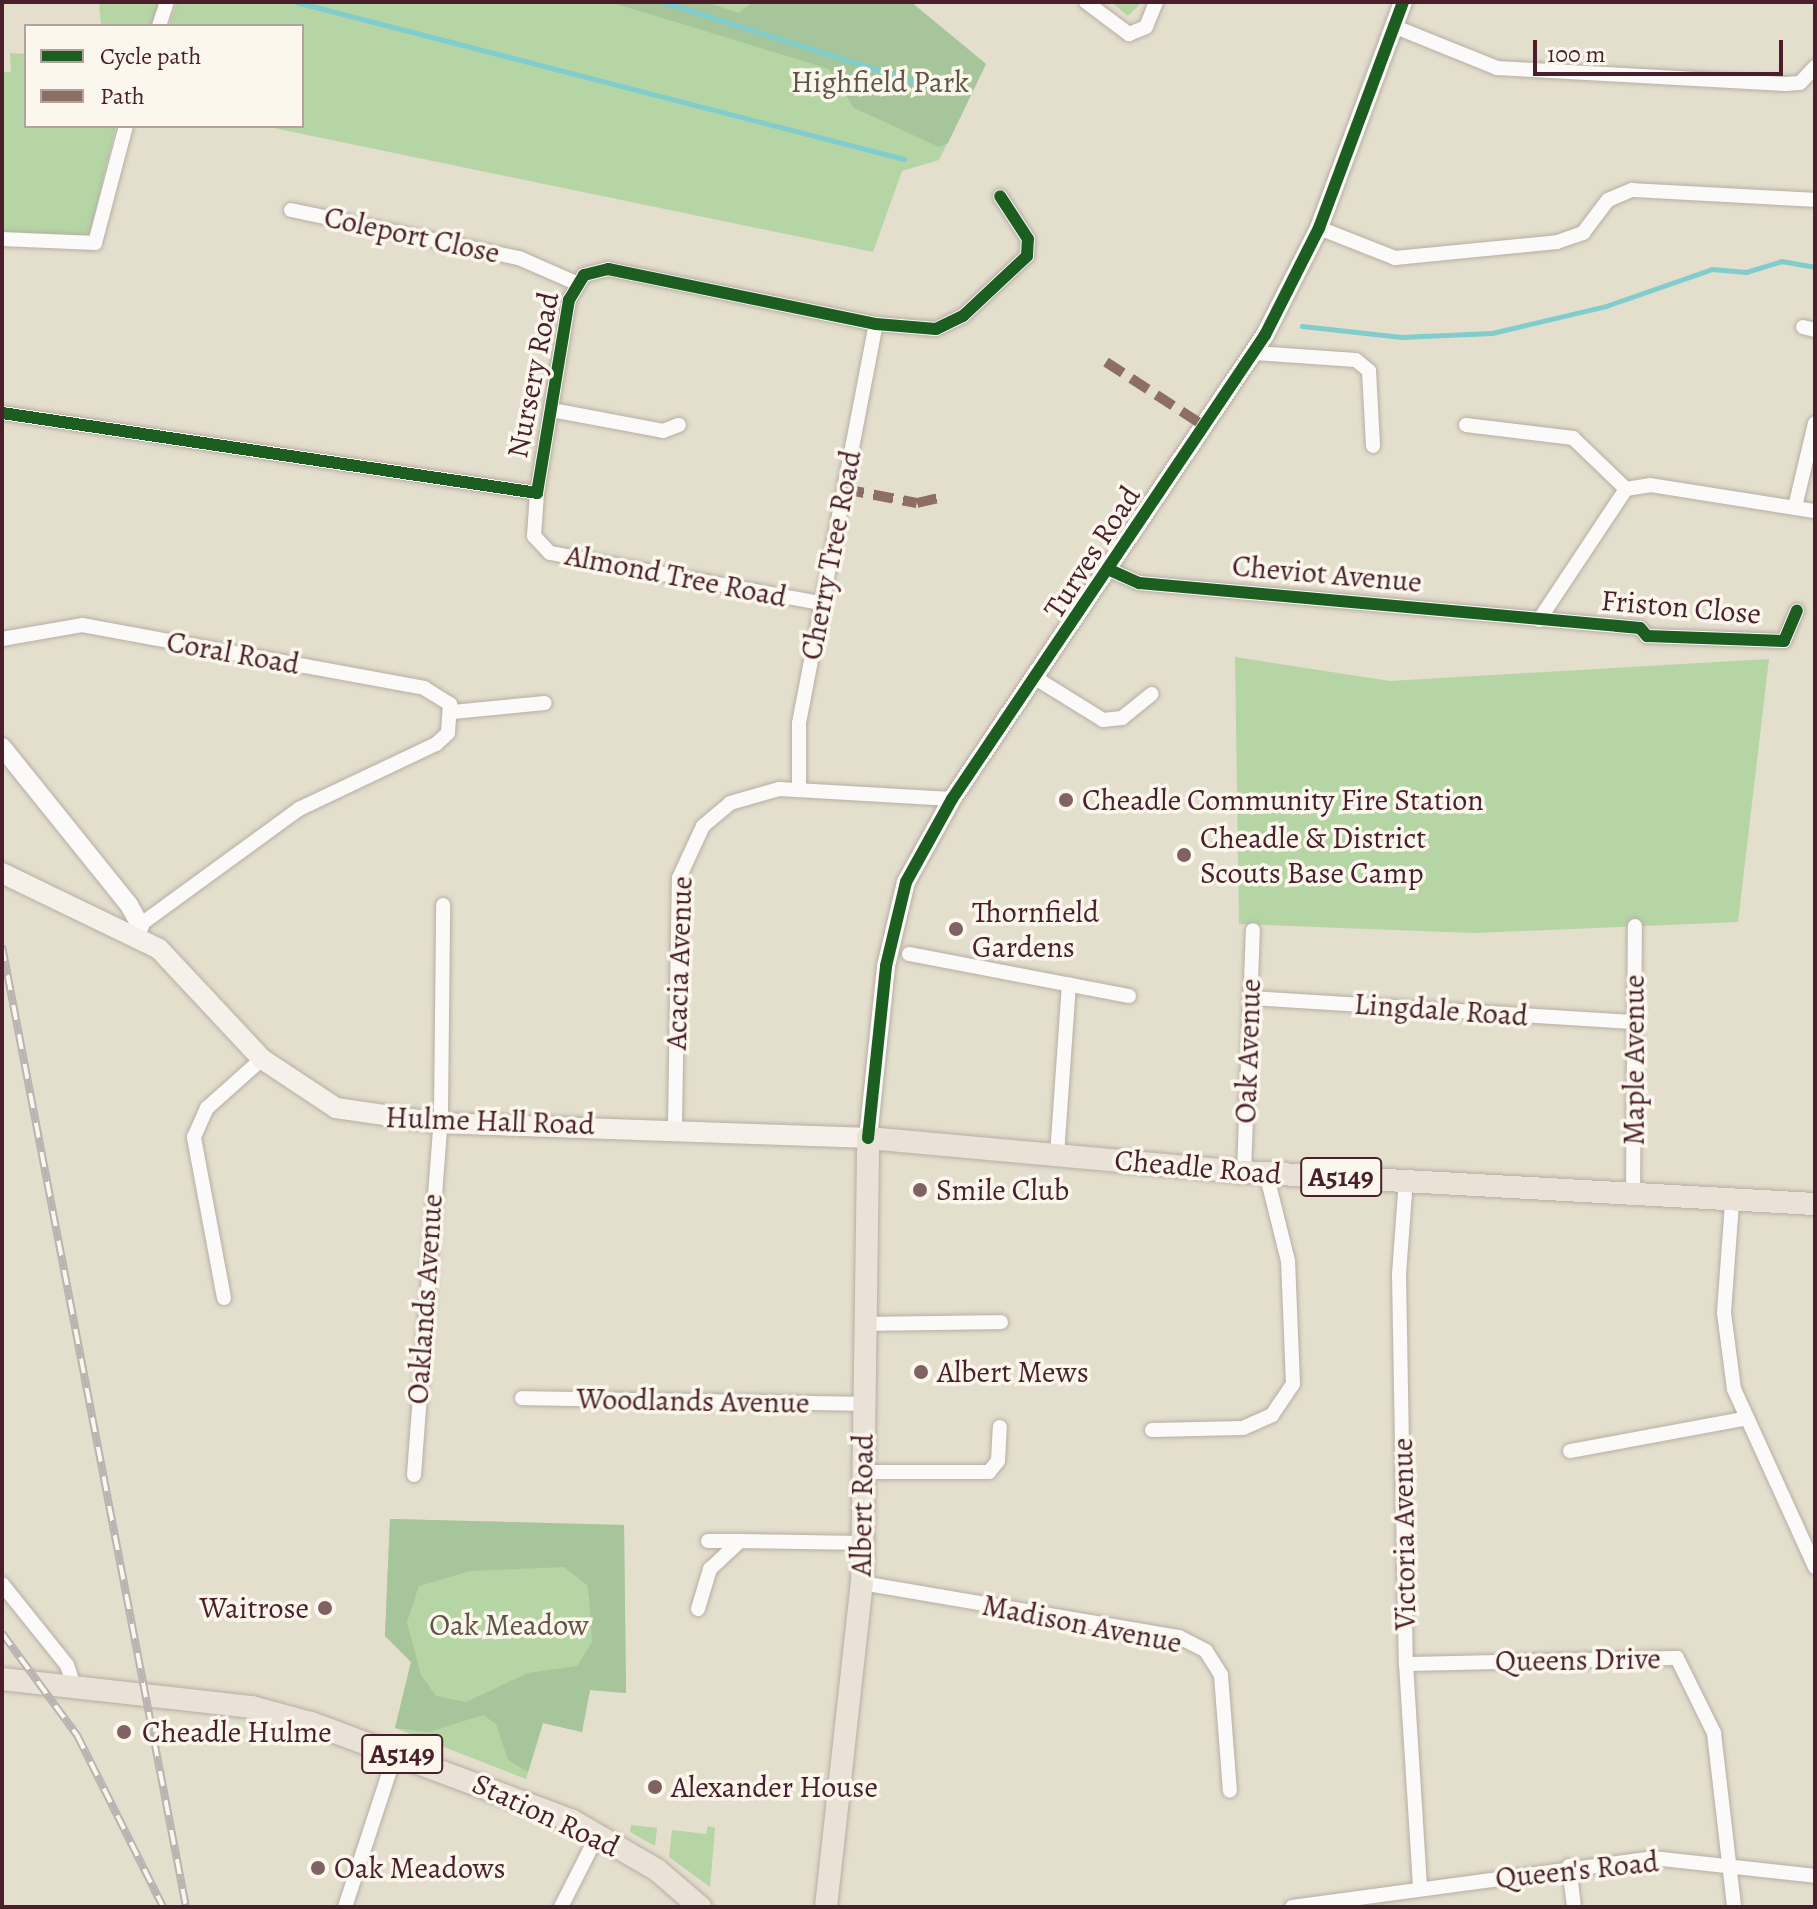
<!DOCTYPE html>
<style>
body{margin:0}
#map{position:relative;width:1817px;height:1909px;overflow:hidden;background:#e4decd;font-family:Alegreya,serif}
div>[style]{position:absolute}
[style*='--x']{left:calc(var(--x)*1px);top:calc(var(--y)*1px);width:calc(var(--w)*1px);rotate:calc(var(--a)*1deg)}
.green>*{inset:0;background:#b5d5a5}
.forest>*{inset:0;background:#a6c59b}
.stream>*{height:5px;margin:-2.5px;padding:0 2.5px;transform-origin:2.5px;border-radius:2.5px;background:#81cccd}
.roads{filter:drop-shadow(0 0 2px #b6aea4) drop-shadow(0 0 2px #b6aea4)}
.minor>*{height:14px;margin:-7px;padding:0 7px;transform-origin:7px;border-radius:7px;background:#fbfaf8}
.tertiary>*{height:18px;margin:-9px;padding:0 9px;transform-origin:9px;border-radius:9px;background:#fbfaf8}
.secondary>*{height:20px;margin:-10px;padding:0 10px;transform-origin:10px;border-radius:10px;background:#f5f1ea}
.primary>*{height:22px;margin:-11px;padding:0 11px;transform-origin:11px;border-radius:11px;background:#ebe2d7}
.rail>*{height:8px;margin-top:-4px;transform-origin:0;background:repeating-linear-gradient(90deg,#fbf7ec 0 15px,#b9b3b2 0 30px);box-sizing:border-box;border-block:2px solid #b9b3b2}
.quiet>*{height:10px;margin-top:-5px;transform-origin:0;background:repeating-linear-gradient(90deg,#8d6e63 0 20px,transparent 0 30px)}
.cycleway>*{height:12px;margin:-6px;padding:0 6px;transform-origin:6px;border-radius:6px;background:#1b5e20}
.dots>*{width:22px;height:22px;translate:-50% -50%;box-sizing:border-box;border:4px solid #fbf7ec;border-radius:50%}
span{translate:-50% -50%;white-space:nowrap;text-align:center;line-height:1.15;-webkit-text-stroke:7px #fbf7ec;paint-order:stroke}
.shield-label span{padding:2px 6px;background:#fbf7ec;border:2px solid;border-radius:6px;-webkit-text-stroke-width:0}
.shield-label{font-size:28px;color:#4a1f2b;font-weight:700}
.park-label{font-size:30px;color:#5f5446}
.street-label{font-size:30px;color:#4a1f2b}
.poi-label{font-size:30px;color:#4a1f2b}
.left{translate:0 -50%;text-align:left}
.right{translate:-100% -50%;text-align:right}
.frame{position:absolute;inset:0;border:4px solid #4a1f2b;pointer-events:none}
.legend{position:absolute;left:24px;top:24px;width:280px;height:104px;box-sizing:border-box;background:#fbf7ec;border:2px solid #b4a19f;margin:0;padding:10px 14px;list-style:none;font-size:24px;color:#4a1f2b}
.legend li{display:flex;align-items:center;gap:16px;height:40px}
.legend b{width:40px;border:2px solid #b4a19f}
.scale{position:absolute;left:1533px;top:40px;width:250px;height:36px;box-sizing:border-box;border:4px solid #4a1f2b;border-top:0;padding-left:10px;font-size:24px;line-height:28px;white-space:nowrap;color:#4a1f2b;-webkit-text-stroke:6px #fbf7ec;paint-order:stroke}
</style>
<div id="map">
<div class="green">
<i style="clip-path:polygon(99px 2px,160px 2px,152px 26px,101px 26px)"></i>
<i style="clip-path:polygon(177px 2px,911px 2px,986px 64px,939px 160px,902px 171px,873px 252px,264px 126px,302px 126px,302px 26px,169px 26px)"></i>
<i style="clip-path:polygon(1111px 2px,1142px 2px,1128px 16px)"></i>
<i style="clip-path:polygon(10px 53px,26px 54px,26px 126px,116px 126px,89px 237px,2px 232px,2px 72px,11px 72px)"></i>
<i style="clip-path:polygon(1235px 657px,1390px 681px,1769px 659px,1738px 922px,1474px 933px,1239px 924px)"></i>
<i style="clip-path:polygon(390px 1519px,624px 1525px,626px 1693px,590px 1690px,582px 1732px,543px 1723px,526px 1779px,395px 1728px,411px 1662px,385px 1636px)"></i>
<i style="clip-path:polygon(631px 1825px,657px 1828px,655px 1846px,630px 1832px)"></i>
<i style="clip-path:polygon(708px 1826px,715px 1828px,710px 1887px,669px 1857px,672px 1830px,706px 1834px)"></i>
</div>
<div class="forest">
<i style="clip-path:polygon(610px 2px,706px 2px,739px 13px,753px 2px,911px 2px,986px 64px,948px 143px,939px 147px,854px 108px,829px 69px)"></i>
<i style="clip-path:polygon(evenodd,390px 1519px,624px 1525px,626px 1693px,590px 1690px,582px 1732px,543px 1723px,528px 1772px,508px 1760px,496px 1724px,483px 1715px,429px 1732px,395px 1728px,411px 1662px,385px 1636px,390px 1519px,564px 1567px,587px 1585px,589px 1597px,592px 1642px,577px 1666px,528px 1673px,466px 1702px,436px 1696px,421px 1675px,407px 1622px,419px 1586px,470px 1571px,564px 1567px)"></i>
</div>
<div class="stream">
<i style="--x:296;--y:2;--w:628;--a:14.48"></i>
<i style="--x:663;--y:2;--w:293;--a:17.5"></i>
<i style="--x:1302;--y:326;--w:100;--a:6.3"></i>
<i style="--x:1401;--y:337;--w:91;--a:-2.5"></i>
<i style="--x:1492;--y:333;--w:117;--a:-13.3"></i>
<i style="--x:1606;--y:306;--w:112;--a:-19.2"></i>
<i style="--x:1712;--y:269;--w:34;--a:5"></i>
<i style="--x:1746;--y:272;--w:37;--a:-17"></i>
<i style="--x:1781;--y:261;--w:35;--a:10"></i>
</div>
<div class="roads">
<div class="minor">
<i style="--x:1086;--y:2;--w:54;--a:36.7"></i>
<i style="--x:1129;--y:34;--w:18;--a:-22"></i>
<i style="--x:1146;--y:27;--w:27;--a:-68"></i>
<i style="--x:159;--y:26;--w:25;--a:-72"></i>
<i style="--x:1393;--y:26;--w:112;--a:22"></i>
<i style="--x:1497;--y:68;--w:288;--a:3.2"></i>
<i style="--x:1785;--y:84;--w:15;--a:-4"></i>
<i style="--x:1800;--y:83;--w:22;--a:-47"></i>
<i style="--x:291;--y:210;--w:233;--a:11.9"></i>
<i style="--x:519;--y:258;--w:62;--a:23.7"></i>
<i style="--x:1319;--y:228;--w:82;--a:21.5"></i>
<i style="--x:1395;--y:258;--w:163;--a:-5.6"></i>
<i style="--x:1557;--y:242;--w:28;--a:-19"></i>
<i style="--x:1583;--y:233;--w:41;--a:-52.9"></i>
<i style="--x:1608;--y:200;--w:26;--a:-23"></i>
<i style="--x:1632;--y:190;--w:183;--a:3.1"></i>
<i style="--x:2;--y:239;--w:93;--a:2.5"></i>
<i style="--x:95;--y:243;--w:121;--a:-75.2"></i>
<i style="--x:1803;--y:327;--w:12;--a:14"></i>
<i style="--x:1255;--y:353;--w:101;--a:4"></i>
<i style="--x:1356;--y:360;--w:17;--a:40"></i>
<i style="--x:1369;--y:371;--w:75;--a:86.9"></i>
<i style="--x:552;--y:410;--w:113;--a:10.7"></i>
<i style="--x:663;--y:431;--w:17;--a:-21"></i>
<i style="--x:2;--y:413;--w:541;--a:8.5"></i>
<i style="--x:537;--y:493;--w:196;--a:-80.6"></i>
<i style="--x:569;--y:300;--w:29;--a:-59"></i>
<i style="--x:584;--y:275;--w:25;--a:-14"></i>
<i style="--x:608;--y:269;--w:274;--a:11.6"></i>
<i style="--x:876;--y:324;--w:60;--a:4.8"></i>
<i style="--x:936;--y:329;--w:30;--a:-26"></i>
<i style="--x:963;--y:316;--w:88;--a:-43.2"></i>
<i style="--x:1027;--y:256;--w:17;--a:-87"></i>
<i style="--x:1028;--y:239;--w:51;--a:-123.1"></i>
<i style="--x:1466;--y:425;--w:108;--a:6.9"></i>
<i style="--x:1573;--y:438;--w:74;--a:43.9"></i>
<i style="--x:537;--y:493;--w:43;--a:94"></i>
<i style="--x:534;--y:536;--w:23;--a:47"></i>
<i style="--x:550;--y:553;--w:275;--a:10.5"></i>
<i style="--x:1795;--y:507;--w:86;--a:-76.6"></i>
<i style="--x:1112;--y:571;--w:30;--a:24"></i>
<i style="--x:1139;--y:583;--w:503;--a:5.13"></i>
<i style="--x:1640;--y:628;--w:11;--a:49"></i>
<i style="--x:1647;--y:636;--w:137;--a:2.1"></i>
<i style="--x:1784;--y:641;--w:33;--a:-67"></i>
<i style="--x:1539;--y:620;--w:157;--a:-56.4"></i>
<i style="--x:1626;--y:489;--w:24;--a:-9"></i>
<i style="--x:1650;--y:485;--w:167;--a:9"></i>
<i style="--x:2;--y:639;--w:81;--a:-9.9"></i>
<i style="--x:82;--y:625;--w:348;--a:10.4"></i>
<i style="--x:424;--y:688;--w:31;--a:32"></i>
<i style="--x:450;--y:704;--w:29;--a:94"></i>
<i style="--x:448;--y:733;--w:16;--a:137"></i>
<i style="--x:436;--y:744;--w:152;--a:154.6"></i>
<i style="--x:299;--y:809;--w:197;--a:143.9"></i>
<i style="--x:1037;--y:679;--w:78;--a:31.8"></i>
<i style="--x:1103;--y:720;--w:19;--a:-6"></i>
<i style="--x:1122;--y:718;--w:38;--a:-39"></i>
<i style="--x:453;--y:712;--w:92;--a:-5.6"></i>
<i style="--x:799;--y:788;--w:65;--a:-90"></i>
<i style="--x:799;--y:723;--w:406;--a:-79.1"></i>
<i style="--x:909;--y:954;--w:224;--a:10.8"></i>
<i style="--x:1250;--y:998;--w:384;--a:3.6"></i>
<i style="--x:675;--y:1126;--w:248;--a:-89.1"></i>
<i style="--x:679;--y:878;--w:57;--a:-65.2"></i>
<i style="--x:703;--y:826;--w:35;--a:-40"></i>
<i style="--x:730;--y:803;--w:51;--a:-15.9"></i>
<i style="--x:779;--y:789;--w:173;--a:3.3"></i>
<i style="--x:1057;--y:1155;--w:171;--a:-86"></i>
<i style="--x:1244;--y:1172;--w:242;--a:-87.9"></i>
<i style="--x:1406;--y:1179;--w:95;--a:94.2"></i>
<i style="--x:1399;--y:1274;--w:390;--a:89"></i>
<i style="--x:1406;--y:1664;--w:225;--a:86.4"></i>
<i style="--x:1633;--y:1195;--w:269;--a:-89.6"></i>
<i style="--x:1732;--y:1203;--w:110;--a:94.2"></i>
<i style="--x:1724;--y:1313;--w:77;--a:82.5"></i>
<i style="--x:1734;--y:1389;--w:196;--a:65.5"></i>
<i style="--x:224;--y:1298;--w:164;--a:-100.6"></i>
<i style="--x:194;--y:1137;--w:32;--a:-66"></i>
<i style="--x:207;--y:1108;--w:74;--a:-41.7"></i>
<i style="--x:866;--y:1324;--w:135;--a:-0.8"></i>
<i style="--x:522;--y:1398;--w:341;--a:1"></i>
<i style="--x:1152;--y:1430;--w:91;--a:-1.3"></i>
<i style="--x:1243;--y:1428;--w:32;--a:-24"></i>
<i style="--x:1272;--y:1415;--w:37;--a:-56"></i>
<i style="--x:1293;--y:1384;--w:123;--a:-92.3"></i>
<i style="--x:1288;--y:1261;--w:91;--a:-104"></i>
<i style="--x:1570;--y:1451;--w:175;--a:-10.5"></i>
<i style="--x:864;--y:1472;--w:125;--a:0"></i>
<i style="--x:989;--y:1472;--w:14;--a:-51"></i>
<i style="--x:998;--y:1461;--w:34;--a:-87"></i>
<i style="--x:414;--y:1475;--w:363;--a:-85.7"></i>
<i style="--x:441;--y:1113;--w:208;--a:-89.4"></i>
<i style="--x:708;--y:1541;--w:32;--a:0"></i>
<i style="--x:862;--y:1583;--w:322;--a:9.7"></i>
<i style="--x:1179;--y:1637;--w:30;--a:27"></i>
<i style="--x:1206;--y:1651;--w:28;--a:58"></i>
<i style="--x:1221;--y:1675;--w:116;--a:85.6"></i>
<i style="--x:2;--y:1584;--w:104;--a:51.3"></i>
<i style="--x:67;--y:1665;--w:22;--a:72"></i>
<i style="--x:698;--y:1609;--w:42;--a:-73.3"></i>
<i style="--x:710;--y:1569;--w:41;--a:-43"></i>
<i style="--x:740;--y:1541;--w:122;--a:0.9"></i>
<i style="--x:1406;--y:1664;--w:271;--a:-1.3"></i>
<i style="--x:1677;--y:1658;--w:84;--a:63.7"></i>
<i style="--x:1714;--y:1733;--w:175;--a:83.4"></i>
<i style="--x:1569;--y:1866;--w:41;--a:83"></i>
<i style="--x:345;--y:1907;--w:163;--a:-71.8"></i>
<i style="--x:561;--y:1907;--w:80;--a:-63.1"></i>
<i style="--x:1292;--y:1907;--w:364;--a:-7.7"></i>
<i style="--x:1653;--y:1858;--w:163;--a:6.3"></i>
</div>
<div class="tertiary">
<i style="--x:2;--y:747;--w:203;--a:51.2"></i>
<i style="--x:129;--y:905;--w:23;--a:61"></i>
<i style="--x:140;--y:925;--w:12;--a:110"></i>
<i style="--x:868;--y:1138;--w:173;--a:-84"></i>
<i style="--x:886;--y:966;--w:86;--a:-76.6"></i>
<i style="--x:906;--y:882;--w:95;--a:-61"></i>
<i style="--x:952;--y:799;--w:560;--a:-56"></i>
<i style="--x:1265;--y:335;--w:120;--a:-63.2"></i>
<i style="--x:1319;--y:228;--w:241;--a:-69.6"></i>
</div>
<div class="secondary">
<i style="--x:2;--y:873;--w:174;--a:25.8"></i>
<i style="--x:159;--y:949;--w:151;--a:46.9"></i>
<i style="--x:262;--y:1059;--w:89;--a:33.5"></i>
<i style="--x:336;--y:1108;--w:104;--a:8.3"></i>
<i style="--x:439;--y:1123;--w:429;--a:2"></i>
</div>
<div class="primary">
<i style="--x:2;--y:1679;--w:252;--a:6.4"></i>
<i style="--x:252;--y:1707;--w:61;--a:15.2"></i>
<i style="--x:311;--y:1723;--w:278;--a:20.5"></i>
<i style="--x:571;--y:1820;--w:99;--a:30.2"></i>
<i style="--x:657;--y:1870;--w:57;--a:40.7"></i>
<i style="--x:826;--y:1907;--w:326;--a:-83.7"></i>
<i style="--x:862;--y:1583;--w:445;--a:-89.2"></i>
<i style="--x:868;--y:1138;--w:378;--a:5.2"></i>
<i style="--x:1244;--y:1172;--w:572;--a:3.21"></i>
</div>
</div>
<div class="rail">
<i style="--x:2;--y:946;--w:978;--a:79.16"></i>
<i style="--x:2;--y:1633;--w:127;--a:53.7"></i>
<i style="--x:77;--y:1735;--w:192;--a:63.4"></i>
</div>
<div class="quiet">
<i style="--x:1106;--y:362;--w:117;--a:33.1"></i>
<i style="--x:844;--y:489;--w:74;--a:10.9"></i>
<i style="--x:917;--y:503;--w:28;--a:-13"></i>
</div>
<div class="cycleway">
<i style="--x:2;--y:413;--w:541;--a:8.5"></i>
<i style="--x:537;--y:493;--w:196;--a:-80.6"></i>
<i style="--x:569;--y:300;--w:29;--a:-59"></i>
<i style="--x:584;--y:275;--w:25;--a:-14"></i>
<i style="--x:608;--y:269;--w:274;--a:11.6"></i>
<i style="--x:876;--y:324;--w:60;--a:4.8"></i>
<i style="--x:936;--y:329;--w:30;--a:-26"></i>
<i style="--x:963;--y:316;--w:88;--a:-43.2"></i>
<i style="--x:1027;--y:256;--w:17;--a:-87"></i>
<i style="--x:1028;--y:239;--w:51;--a:-123.1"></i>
<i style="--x:1112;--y:571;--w:30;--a:24"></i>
<i style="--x:1139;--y:583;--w:503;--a:5.13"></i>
<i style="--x:1640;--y:628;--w:11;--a:49"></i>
<i style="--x:1647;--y:636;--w:137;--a:2.1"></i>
<i style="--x:1784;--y:641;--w:33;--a:-67"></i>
<i style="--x:868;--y:1138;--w:173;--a:-84"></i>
<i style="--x:886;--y:966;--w:86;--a:-76.6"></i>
<i style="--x:906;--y:882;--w:95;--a:-61"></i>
<i style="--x:952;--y:799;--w:560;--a:-56"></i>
<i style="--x:1265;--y:335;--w:120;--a:-63.2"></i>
<i style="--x:1319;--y:228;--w:241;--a:-69.6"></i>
</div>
<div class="dots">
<i style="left:1066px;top:800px;background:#806264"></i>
<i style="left:1184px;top:855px;background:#806264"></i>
<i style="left:956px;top:929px;background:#806264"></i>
<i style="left:920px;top:1190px;background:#806264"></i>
<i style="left:921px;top:1372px;background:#806264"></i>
<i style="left:325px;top:1608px;background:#806264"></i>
<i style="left:124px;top:1732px;background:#806264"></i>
<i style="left:655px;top:1787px;background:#806264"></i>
<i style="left:318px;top:1868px;background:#806264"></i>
</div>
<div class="shield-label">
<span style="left:1341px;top:1177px">A5149</span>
<span style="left:402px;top:1754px">A5149</span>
</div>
<div class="park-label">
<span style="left:880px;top:82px">Highfield Park</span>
<span style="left:509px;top:1625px">Oak Meadow</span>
</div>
<div class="street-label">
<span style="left:412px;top:235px;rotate:12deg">Coleport Close</span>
<span style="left:533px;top:375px;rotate:-79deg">Nursery Road</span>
<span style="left:1092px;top:552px;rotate:-57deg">Turves Road</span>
<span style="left:831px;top:555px;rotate:-79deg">Cherry Tree Road</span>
<span style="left:1327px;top:574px;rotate:5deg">Cheviot Avenue</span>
<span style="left:676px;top:576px;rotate:11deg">Almond Tree Road</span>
<span style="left:1681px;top:607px;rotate:5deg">Friston Close</span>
<span style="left:233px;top:653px;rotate:10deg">Coral Road</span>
<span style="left:679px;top:963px;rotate:-88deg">Acacia Avenue</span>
<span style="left:1441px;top:1010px;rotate:4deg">Lingdale Road</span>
<span style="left:1248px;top:1051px;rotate:-88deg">Oak Avenue</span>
<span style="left:1634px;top:1060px;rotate:-90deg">Maple Avenue</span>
<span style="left:490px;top:1121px;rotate:2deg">Hulme Hall Road</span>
<span style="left:1198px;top:1167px;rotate:5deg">Cheadle Road</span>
<span style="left:425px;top:1299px;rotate:-86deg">Oaklands Avenue</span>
<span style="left:693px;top:1401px;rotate:1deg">Woodlands Avenue</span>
<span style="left:862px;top:1505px;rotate:-89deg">Albert Road</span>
<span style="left:1404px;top:1534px;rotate:-91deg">Victoria Avenue</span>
<span style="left:1082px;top:1624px;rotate:11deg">Madison Avenue</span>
<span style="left:1578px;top:1660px;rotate:-1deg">Queens Drive</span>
<span style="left:546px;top:1815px;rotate:25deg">Station Road</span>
<span style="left:1577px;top:1870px;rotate:-6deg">Queen's Road</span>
</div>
<div class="poi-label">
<span class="left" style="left:1082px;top:800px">Cheadle Community Fire Station</span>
<span class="left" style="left:1200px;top:855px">Cheadle &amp; District<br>Scouts Base Camp</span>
<span class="left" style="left:972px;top:929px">Thornfield<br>Gardens</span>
<span class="left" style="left:936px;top:1190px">Smile Club</span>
<span class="left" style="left:937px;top:1372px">Albert Mews</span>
<span class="right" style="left:309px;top:1608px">Waitrose</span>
<span class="left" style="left:142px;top:1732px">Cheadle Hulme</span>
<span class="left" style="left:671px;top:1787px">Alexander House</span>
<span class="left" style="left:334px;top:1868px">Oak Meadows</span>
</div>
<div class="frame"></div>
<ul class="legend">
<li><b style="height:10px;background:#1b5e20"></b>Cycle path</li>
<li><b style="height:10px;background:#8d6e63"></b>Path</li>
</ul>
<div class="scale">100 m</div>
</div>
